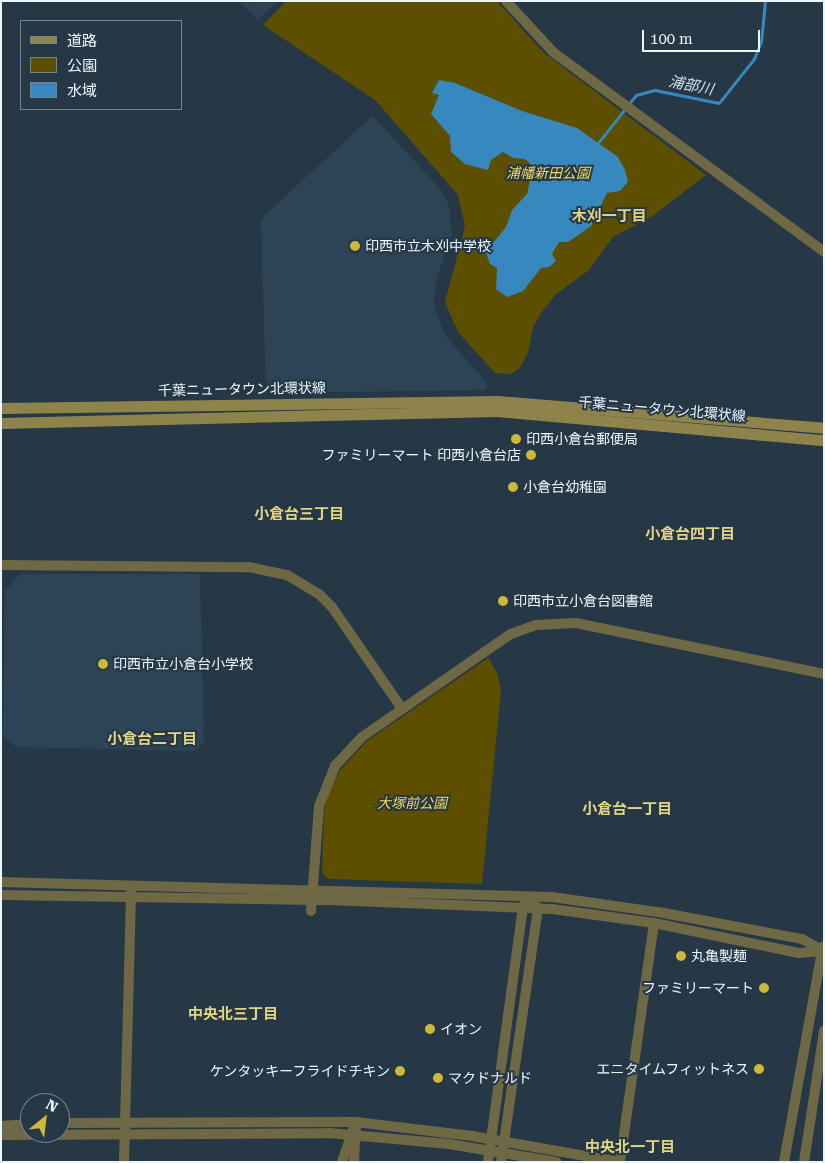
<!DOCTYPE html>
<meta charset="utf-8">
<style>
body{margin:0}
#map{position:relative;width:825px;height:1163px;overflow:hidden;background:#263845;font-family:"Roboto Serif","Noto Sans JP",serif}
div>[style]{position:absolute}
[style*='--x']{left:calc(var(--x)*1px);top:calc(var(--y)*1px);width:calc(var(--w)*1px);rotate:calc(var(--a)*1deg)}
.built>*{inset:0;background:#2c4455}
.green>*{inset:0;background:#5c4f00}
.water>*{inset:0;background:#3788be}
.stream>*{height:2.5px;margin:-1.25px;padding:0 1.25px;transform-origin:1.25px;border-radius:1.25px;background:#3788be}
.tertiary>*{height:10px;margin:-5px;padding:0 5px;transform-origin:5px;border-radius:5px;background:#6e6845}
.secondary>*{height:11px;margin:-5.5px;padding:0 5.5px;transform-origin:5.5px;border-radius:5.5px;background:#8e834b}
.dots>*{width:14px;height:14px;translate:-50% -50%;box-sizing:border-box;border:2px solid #263845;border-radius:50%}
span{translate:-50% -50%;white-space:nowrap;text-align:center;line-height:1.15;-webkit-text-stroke:4px #263845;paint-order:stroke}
.park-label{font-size:14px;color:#f0da5f;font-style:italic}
.poi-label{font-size:14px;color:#ebf6ff}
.left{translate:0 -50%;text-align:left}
.right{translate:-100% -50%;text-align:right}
.street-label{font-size:14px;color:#ebf6ff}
.water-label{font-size:15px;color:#cee1f0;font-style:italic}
.neighbourhood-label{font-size:15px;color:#e2d485;font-weight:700}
.frame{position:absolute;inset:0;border:2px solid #ebf6ff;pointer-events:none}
.legend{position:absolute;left:20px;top:20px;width:162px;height:90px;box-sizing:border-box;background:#263845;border:1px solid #75848f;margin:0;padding:6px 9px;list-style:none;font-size:15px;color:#ebf6ff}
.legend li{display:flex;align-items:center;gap:10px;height:25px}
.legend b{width:25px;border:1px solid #75848f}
.north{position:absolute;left:20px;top:1093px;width:50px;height:50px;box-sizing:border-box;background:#263845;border:1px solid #75848f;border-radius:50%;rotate:29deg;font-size:14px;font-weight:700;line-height:20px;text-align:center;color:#ebf6ff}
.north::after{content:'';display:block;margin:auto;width:18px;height:22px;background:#ceb837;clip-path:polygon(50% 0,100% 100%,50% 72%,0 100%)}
.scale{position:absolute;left:642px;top:30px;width:118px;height:22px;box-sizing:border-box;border:2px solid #ebf6ff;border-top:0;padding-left:6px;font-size:15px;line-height:18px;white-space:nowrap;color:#ebf6ff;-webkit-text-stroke:4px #263845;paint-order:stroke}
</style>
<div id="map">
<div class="built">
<i style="clip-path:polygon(239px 1px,279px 1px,258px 19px)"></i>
<i style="clip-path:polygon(371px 117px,374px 117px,442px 191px,449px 206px,452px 234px,436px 280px,434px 306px,445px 335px,486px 382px,487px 390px,266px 393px,261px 222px,264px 216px)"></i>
<i style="clip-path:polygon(20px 574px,200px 574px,204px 741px,194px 751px,16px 747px,3px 736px,5px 591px)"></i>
</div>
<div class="green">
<i style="clip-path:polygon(286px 1px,497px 1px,544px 53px,706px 175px,654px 215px,613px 237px,588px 271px,556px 294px,541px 313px,533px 327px,528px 353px,520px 368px,511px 374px,495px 373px,458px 332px,445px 302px,465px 226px,458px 195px,376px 101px,263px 25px)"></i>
<i style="clip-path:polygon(488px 658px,497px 672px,501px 690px,482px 884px,328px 879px,322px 873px,324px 814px,328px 793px,340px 770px,367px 741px)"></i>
</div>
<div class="water">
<i style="clip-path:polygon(439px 80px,455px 83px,522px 111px,577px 128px,618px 157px,625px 170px,628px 182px,620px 191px,607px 193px,591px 226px,568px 242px,559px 242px,552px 254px,556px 261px,549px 267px,541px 268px,523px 291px,507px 297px,496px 289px,497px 268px,490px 264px,486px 252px,506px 227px,512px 210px,527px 194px,533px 166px,525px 159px,513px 158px,503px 152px,491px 160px,488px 170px,465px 164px,451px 152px,450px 136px,431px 114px,439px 95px,432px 93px)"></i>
</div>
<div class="stream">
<i style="--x:628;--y:105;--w:13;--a:-51"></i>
<i style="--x:636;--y:95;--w:20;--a:-15"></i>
<i style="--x:655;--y:90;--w:65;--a:11.5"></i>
<i style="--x:719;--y:103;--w:56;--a:-51.5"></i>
<i style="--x:754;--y:59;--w:18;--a:-68"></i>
<i style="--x:761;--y:42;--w:41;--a:-84.4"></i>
<i style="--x:598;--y:143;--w:43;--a:-51.5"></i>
</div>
<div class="tertiary">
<i style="--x:506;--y:1;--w:69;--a:47.3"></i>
<i style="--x:553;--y:52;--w:337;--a:36.4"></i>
<i style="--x:1;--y:565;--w:248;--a:0.5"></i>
<i style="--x:249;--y:567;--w:39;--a:12"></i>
<i style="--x:287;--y:575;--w:37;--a:31"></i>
<i style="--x:319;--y:594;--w:18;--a:45"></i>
<i style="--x:332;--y:607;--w:124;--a:55.5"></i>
<i style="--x:1;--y:882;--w:551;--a:1.56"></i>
<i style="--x:552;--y:897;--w:107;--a:8.1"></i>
<i style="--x:658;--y:912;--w:147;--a:10.6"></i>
<i style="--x:802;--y:939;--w:25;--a:29"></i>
<i style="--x:1;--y:895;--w:327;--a:0.9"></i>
<i style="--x:328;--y:900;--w:224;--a:2.3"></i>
<i style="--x:552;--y:909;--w:103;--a:7.8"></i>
<i style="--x:654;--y:923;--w:148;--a:11.7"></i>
<i style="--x:799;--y:953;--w:24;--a:-5"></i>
<i style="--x:311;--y:911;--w:105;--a:-85.6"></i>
<i style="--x:319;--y:806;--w:43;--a:-68.2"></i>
<i style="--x:335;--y:766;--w:40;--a:-47"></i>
<i style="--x:362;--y:737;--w:181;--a:-34.7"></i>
<i style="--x:511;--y:634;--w:27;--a:-20"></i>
<i style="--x:536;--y:625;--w:40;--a:-2.9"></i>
<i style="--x:576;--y:623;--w:253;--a:11.6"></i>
<i style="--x:60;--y:1123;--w:296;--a:-0.2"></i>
<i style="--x:356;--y:1122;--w:117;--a:6.9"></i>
<i style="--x:472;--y:1136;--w:150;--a:10"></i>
<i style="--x:1;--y:1126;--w:29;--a:-4"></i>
<i style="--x:1;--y:1135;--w:328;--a:-0.3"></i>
<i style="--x:329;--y:1133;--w:121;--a:5.2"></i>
<i style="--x:449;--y:1144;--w:109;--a:9.5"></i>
<i style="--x:124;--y:1162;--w:270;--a:-88.5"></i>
<i style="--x:342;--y:1162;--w:34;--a:-71"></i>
<i style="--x:354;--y:1162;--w:34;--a:-87"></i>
<i style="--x:488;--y:1162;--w:257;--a:-82.2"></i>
<i style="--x:523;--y:907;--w:7;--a:-56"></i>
<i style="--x:501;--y:1162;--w:257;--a:-81.7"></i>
<i style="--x:538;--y:908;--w:6;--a:-129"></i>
<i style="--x:620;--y:1162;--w:241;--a:-81.9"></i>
<i style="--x:784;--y:1162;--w:219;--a:-79.8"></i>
<i style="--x:804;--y:1162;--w:133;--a:-81.3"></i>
</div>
<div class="secondary">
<i style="--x:1;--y:408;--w:497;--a:-0.8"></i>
<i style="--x:498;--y:401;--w:327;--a:4.7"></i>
<i style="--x:1;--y:423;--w:495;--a:-1.4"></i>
<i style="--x:496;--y:411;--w:329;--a:5.1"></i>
</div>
<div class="dots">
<i style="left:355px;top:246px;background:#ceb837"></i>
<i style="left:516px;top:439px;background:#ceb837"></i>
<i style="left:531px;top:455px;background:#ceb837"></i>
<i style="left:513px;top:487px;background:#ceb837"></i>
<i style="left:503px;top:601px;background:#ceb837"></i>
<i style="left:103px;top:664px;background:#ceb837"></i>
<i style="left:681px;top:956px;background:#ceb837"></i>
<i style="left:764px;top:988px;background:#ceb837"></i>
<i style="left:430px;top:1029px;background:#ceb837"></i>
<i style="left:759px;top:1069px;background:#ceb837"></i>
<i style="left:400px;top:1071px;background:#ceb837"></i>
<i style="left:438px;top:1078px;background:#ceb837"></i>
</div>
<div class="park-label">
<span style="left:548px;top:173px">浦幡新田公園</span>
<span style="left:412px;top:803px">大塚前公園</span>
</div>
<div class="poi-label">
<span class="left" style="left:365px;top:246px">印西市立木刈中学校</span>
<span class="left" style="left:526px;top:439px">印西小倉台郵便局</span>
<span class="right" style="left:521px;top:455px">ファミリーマート 印西小倉台店</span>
<span class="left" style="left:523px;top:487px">小倉台幼稚園</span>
<span class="left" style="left:513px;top:601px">印西市立小倉台図書館</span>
<span class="left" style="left:113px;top:664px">印西市立小倉台小学校</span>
<span class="left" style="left:691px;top:956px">丸亀製麺</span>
<span class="right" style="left:754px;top:988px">ファミリーマート</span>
<span class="left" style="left:440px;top:1029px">イオン</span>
<span class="right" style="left:749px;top:1069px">エニタイムフィットネス</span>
<span class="right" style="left:390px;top:1071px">ケンタッキーフライドチキン</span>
<span class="left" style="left:448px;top:1078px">マクドナルド</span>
</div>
<div class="street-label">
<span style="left:242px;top:389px;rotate:-1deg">千葉ニュータウン北環状線</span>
<span style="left:662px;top:409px;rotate:5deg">千葉ニュータウン北環状線</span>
</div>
<div class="water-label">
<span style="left:691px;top:86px;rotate:11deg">浦部川</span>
</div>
<div class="neighbourhood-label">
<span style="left:609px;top:217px">木刈一丁目</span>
<span style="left:299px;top:515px">小倉台三丁目</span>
<span style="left:690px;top:535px">小倉台四丁目</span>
<span style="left:152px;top:740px">小倉台二丁目</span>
<span style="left:627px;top:810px">小倉台一丁目</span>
<span style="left:233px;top:1015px">中央北三丁目</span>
<span style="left:630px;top:1148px">中央北一丁目</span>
</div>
<div class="frame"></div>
<ul class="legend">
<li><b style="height:6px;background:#8e834b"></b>道路</li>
<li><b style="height:14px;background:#5c4f00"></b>公園</li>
<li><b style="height:14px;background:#3788be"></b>水域</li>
</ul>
<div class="north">N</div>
<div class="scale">100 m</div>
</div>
